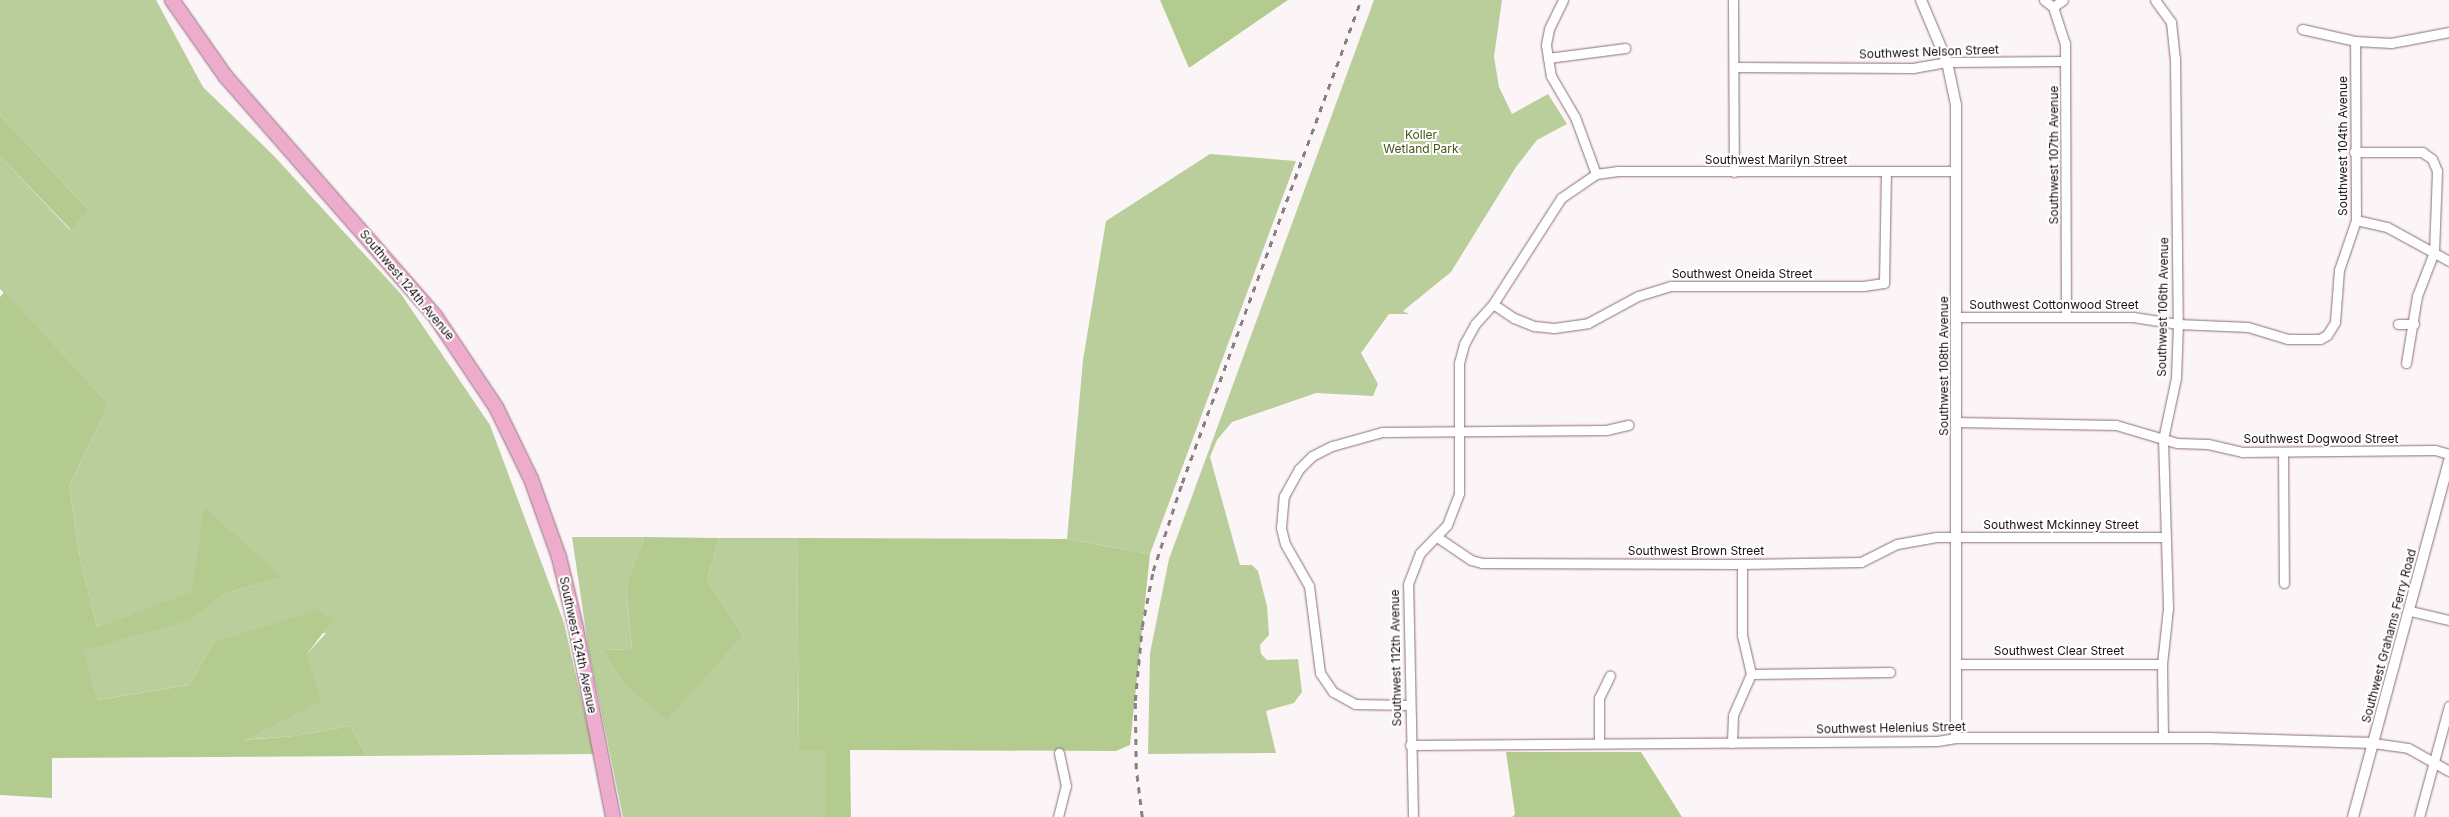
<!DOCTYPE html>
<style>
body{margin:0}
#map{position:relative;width:2449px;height:817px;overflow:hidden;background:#fcf5f8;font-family:Inter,sans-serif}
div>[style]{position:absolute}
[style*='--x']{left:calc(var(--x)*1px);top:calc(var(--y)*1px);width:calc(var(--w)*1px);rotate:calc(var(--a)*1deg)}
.green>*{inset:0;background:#bace9b}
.forest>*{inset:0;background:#b4cb8f}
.roads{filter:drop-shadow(0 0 1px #8d6d7b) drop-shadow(0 0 1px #8d6d7b)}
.minor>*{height:9px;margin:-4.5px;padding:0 4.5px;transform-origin:4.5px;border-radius:4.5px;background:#fff}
.tertiary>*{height:10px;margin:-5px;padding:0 5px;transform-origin:5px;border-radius:5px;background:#fff}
.primary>*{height:14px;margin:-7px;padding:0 7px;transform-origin:7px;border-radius:7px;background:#edaccc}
.rail>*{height:2.5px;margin-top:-1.25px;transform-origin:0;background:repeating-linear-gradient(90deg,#897f84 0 6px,transparent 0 12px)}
span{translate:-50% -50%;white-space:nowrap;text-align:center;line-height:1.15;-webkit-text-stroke:4px #fff;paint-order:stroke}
.street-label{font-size:12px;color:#1a0e14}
.park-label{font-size:12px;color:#425617}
</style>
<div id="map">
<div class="green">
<i style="clip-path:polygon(0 0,156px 0,203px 87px,274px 156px,401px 294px,490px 425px,564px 623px,594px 754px,367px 756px,350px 726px,294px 736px,242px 740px,267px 727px,307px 654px,326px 633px,214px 642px,189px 685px,98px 700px,82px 651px,188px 621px,224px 594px,281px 577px,192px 593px,97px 627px,80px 558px,69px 486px,109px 404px,0 289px,0 156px,70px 230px,89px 210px,0 115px)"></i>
<i style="clip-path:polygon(1374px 0,1502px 0,1494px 57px,1499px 87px,1512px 114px,1548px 94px,1567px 124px,1537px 140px,1516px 167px,1451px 272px,1403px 311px,1409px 314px,1389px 314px,1361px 353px,1378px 384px,1373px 396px,1316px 393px,1232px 422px,1217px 440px,1210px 457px,1240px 565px,1252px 565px,1258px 571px,1267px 606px,1269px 635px,1260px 645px,1261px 654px,1267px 660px,1298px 659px,1302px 692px,1294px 703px,1266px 711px,1276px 753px,1148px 754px,1150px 653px,1169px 559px)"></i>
<i style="clip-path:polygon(1210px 154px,1296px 161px,1150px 554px,1067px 539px,1083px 360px,1106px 221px)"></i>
<i style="clip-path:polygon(572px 537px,644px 537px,626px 587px,632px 649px,605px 650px,621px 681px,743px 635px,707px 580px,719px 538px,797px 538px,799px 751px,825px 750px,825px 817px,623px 817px,589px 652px)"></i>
</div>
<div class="forest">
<i style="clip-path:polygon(1160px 0,1288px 0,1189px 68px)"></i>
<i style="clip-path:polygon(0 115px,89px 210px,71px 230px,0 156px)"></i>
<i style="clip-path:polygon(4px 292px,109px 404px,69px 486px,80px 558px,97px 627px,192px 592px,204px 507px,282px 577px,224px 594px,189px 621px,83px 651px,98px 700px,189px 685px,214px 642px,318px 610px,333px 620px,307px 654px,321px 702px,244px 740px,294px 736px,350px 726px,367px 756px,52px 758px,52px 798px,0 795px,0 297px)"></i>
<i style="clip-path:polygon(644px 537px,719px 538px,707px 580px,743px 635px,667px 720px,621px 681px,604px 650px,632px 649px,626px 586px)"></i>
<i style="clip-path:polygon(797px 538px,1067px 539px,1150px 554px,1130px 745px,1116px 751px,850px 750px,851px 817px,825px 817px,825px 751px,799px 751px)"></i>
<i style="clip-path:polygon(1506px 752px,1641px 752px,1682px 817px,1512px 817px,1515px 814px)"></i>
</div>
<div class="roads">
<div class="minor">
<i style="--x:1563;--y:0;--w:32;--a:116"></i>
<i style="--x:1549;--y:29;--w:16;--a:101"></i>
<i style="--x:1546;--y:45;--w:31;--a:81"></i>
<i style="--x:1551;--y:76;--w:48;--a:59.7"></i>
<i style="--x:1575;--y:117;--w:61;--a:69.8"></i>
<i style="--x:1733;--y:0;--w:172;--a:89.7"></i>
<i style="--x:2044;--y:0;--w:11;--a:38"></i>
<i style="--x:2053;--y:7;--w:38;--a:72"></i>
<i style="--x:2065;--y:43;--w:274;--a:89.8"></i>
<i style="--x:2155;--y:0;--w:27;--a:54"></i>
<i style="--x:2171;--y:22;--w:36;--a:84"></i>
<i style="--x:2175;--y:58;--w:266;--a:89.4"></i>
<i style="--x:2178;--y:324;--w:54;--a:92.1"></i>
<i style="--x:2176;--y:378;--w:62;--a:102"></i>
<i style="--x:2163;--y:439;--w:169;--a:88.3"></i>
<i style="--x:2168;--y:608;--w:56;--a:96.1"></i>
<i style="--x:2162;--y:664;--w:73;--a:89.2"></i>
<i style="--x:2053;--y:7;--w:12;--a:-35"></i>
<i style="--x:2302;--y:29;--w:54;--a:12.8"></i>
<i style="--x:2355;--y:41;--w:36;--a:3"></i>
<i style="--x:2391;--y:43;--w:59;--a:-10.7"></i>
<i style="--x:1548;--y:58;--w:78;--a:-7.4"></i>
<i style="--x:1734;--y:67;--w:179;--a:0.3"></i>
<i style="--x:1913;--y:68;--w:35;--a:-10"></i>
<i style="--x:1947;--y:62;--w:118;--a:-0.5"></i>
<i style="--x:2354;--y:152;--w:68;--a:0"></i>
<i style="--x:2422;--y:152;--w:12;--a:35"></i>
<i style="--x:2432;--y:159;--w:13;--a:67"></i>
<i style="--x:2437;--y:171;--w:81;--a:92.1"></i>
<i style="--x:2434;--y:252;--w:47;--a:111.1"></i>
<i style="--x:2417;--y:296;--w:68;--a:99.3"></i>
<i style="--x:2356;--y:220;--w:32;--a:13"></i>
<i style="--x:2387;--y:227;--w:71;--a:28.7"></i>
<i style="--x:1493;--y:304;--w:25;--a:34"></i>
<i style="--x:1514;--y:318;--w:22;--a:22"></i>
<i style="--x:1534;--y:326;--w:20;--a:6"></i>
<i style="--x:1554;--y:328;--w:34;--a:-8"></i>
<i style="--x:1588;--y:323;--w:57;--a:-28.4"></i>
<i style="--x:1638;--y:296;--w:34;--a:-17"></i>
<i style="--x:1671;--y:286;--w:192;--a:0"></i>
<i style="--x:1863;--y:286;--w:21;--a:-8"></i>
<i style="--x:1884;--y:283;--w:110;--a:-89"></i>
<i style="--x:1956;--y:317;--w:177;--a:0"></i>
<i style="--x:2133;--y:317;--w:46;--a:8.8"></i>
<i style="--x:2178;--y:324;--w:70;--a:2.5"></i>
<i style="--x:2248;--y:327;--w:42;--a:16.7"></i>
<i style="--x:2288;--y:339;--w:32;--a:0"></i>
<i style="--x:2320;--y:339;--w:8;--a:-30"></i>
<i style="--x:2327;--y:335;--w:15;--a:-58"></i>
<i style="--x:2335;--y:322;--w:52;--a:-85.6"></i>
<i style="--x:2339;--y:270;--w:53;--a:-71.2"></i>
<i style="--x:2356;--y:220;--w:179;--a:-90.3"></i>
<i style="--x:2398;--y:324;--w:16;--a:0"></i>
<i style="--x:1956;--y:422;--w:160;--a:1.1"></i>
<i style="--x:2116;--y:425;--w:64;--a:16.4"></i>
<i style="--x:2177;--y:443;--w:31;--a:2"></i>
<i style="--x:2208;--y:444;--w:35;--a:13"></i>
<i style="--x:2242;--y:452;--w:193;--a:-0.6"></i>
<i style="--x:2435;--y:450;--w:15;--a:16"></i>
<i style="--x:2283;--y:452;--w:131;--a:89.6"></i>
<i style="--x:1437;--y:537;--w:41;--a:34.1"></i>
<i style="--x:1471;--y:560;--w:11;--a:15"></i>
<i style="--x:1482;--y:563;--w:260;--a:0.2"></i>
<i style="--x:1742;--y:564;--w:119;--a:-1"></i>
<i style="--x:1861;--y:562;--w:40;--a:-26.6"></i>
<i style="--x:1897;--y:544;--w:40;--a:-10"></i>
<i style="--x:1936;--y:537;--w:229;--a:0"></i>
<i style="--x:2410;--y:611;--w:40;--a:13"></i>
<i style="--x:1956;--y:664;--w:206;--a:0"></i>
<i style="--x:1751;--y:674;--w:139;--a:-0.8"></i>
<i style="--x:1409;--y:705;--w:54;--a:-178.9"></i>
<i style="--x:1355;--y:704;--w:25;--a:-151"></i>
<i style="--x:1333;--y:692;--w:23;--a:-124"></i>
<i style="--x:1320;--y:673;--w:88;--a:-97.2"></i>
<i style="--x:1309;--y:586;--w:48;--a:-119.7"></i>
<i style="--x:1285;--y:544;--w:16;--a:-104"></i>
<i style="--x:1281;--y:528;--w:32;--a:-85"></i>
<i style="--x:1284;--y:496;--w:31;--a:-61"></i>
<i style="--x:1299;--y:469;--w:18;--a:-45"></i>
<i style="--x:1312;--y:456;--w:22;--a:-27"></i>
<i style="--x:1332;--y:446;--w:52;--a:-15.6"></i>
<i style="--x:1382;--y:432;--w:224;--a:-0.5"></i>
<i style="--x:1606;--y:430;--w:23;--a:-13"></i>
<i style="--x:1599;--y:743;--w:45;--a:-90"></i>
<i style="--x:1599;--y:698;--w:25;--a:-64"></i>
<i style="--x:1732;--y:743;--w:28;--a:-88"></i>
<i style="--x:1733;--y:715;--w:45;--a:-66.3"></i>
<i style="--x:1751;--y:674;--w:39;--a:-103"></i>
<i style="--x:1742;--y:636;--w:72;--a:-90"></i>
<i style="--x:2373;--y:743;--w:35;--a:8"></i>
<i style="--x:2408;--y:748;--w:47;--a:29.3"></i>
<i style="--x:1410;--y:745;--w:527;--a:-0.43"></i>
<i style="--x:1937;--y:741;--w:19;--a:-9"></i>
<i style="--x:1058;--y:817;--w:32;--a:-76"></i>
<i style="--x:1066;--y:786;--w:34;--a:-102"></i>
<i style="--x:1413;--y:817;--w:233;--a:-91.2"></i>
<i style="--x:1408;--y:584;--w:33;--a:-69"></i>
<i style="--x:1420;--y:553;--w:39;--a:-46"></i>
<i style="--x:1447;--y:525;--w:34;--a:-69"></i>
<i style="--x:1459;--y:493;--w:130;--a:-90"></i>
<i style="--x:1459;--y:363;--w:20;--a:-75"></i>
<i style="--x:1464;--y:344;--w:23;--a:-61"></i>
<i style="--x:1475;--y:324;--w:27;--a:-48"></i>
<i style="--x:1493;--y:304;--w:126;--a:-57.3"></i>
<i style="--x:1561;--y:198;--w:42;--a:-34.4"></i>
<i style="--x:1596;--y:174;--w:22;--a:-8"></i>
<i style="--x:1618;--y:171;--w:338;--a:0"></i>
<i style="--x:2419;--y:817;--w:115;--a:-74.9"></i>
</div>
<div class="tertiary">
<i style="--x:1921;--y:0;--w:67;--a:67.2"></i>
<i style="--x:1947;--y:62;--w:44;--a:78.2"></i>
<i style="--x:1956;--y:105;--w:633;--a:90"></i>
<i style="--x:1956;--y:738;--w:252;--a:0"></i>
<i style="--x:2208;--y:738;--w:165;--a:1.7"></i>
<i style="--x:2353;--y:817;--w:369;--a:-74.9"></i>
</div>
<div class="primary">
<i style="--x:172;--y:0;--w:94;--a:55"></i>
<i style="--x:226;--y:77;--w:317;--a:48.8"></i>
<i style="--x:435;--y:316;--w:110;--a:56.2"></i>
<i style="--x:496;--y:407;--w:80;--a:64.1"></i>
<i style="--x:531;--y:479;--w:83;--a:70.3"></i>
<i style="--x:559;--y:557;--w:73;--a:76.5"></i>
<i style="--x:576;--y:628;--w:193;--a:78.9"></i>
</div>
</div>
<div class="rail">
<i style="--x:1142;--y:817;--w:48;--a:-97.1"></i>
<i style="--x:1136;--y:769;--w:68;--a:-90.8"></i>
<i style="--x:1135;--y:701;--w:74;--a:-84.6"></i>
<i style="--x:1142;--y:627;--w:57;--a:-78.9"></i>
<i style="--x:1153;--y:571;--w:93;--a:-71.8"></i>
<i style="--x:1182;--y:483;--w:515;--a:-69.67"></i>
</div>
<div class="street-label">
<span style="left:1929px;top:52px;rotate:-2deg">Southwest Nelson Street</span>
<span style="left:2343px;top:146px;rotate:-90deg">Southwest 104th Avenue</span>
<span style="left:2054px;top:155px;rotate:-90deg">Southwest 107th Avenue</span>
<span style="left:1776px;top:160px">Southwest Marilyn Street</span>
<span style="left:1742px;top:274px">Southwest Oneida Street</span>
<span style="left:407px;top:285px;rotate:50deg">Southwest 124th Avenue</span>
<span style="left:2054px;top:305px">Southwest Cottonwood Street</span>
<span style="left:2163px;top:307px;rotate:-89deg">Southwest 106th Avenue</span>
<span style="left:1944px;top:366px;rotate:-90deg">Southwest 108th Avenue</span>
<span style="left:2321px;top:439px">Southwest Dogwood Street</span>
<span style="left:2061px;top:525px">Southwest Mckinney Street</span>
<span style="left:1696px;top:551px">Southwest Brown Street</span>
<span style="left:2389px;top:636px;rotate:-75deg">Southwest Grahams Ferry Road</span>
<span style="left:578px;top:645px;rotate:78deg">Southwest 124th Avenue</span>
<span style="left:2059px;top:651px">Southwest Clear Street</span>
<span style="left:1396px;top:658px;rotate:-91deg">Southwest 112th Avenue</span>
<span style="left:1891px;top:728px;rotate:-1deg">Southwest Helenius Street</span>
</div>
<div class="park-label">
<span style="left:1421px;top:142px">Koller<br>Wetland Park</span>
</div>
</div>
